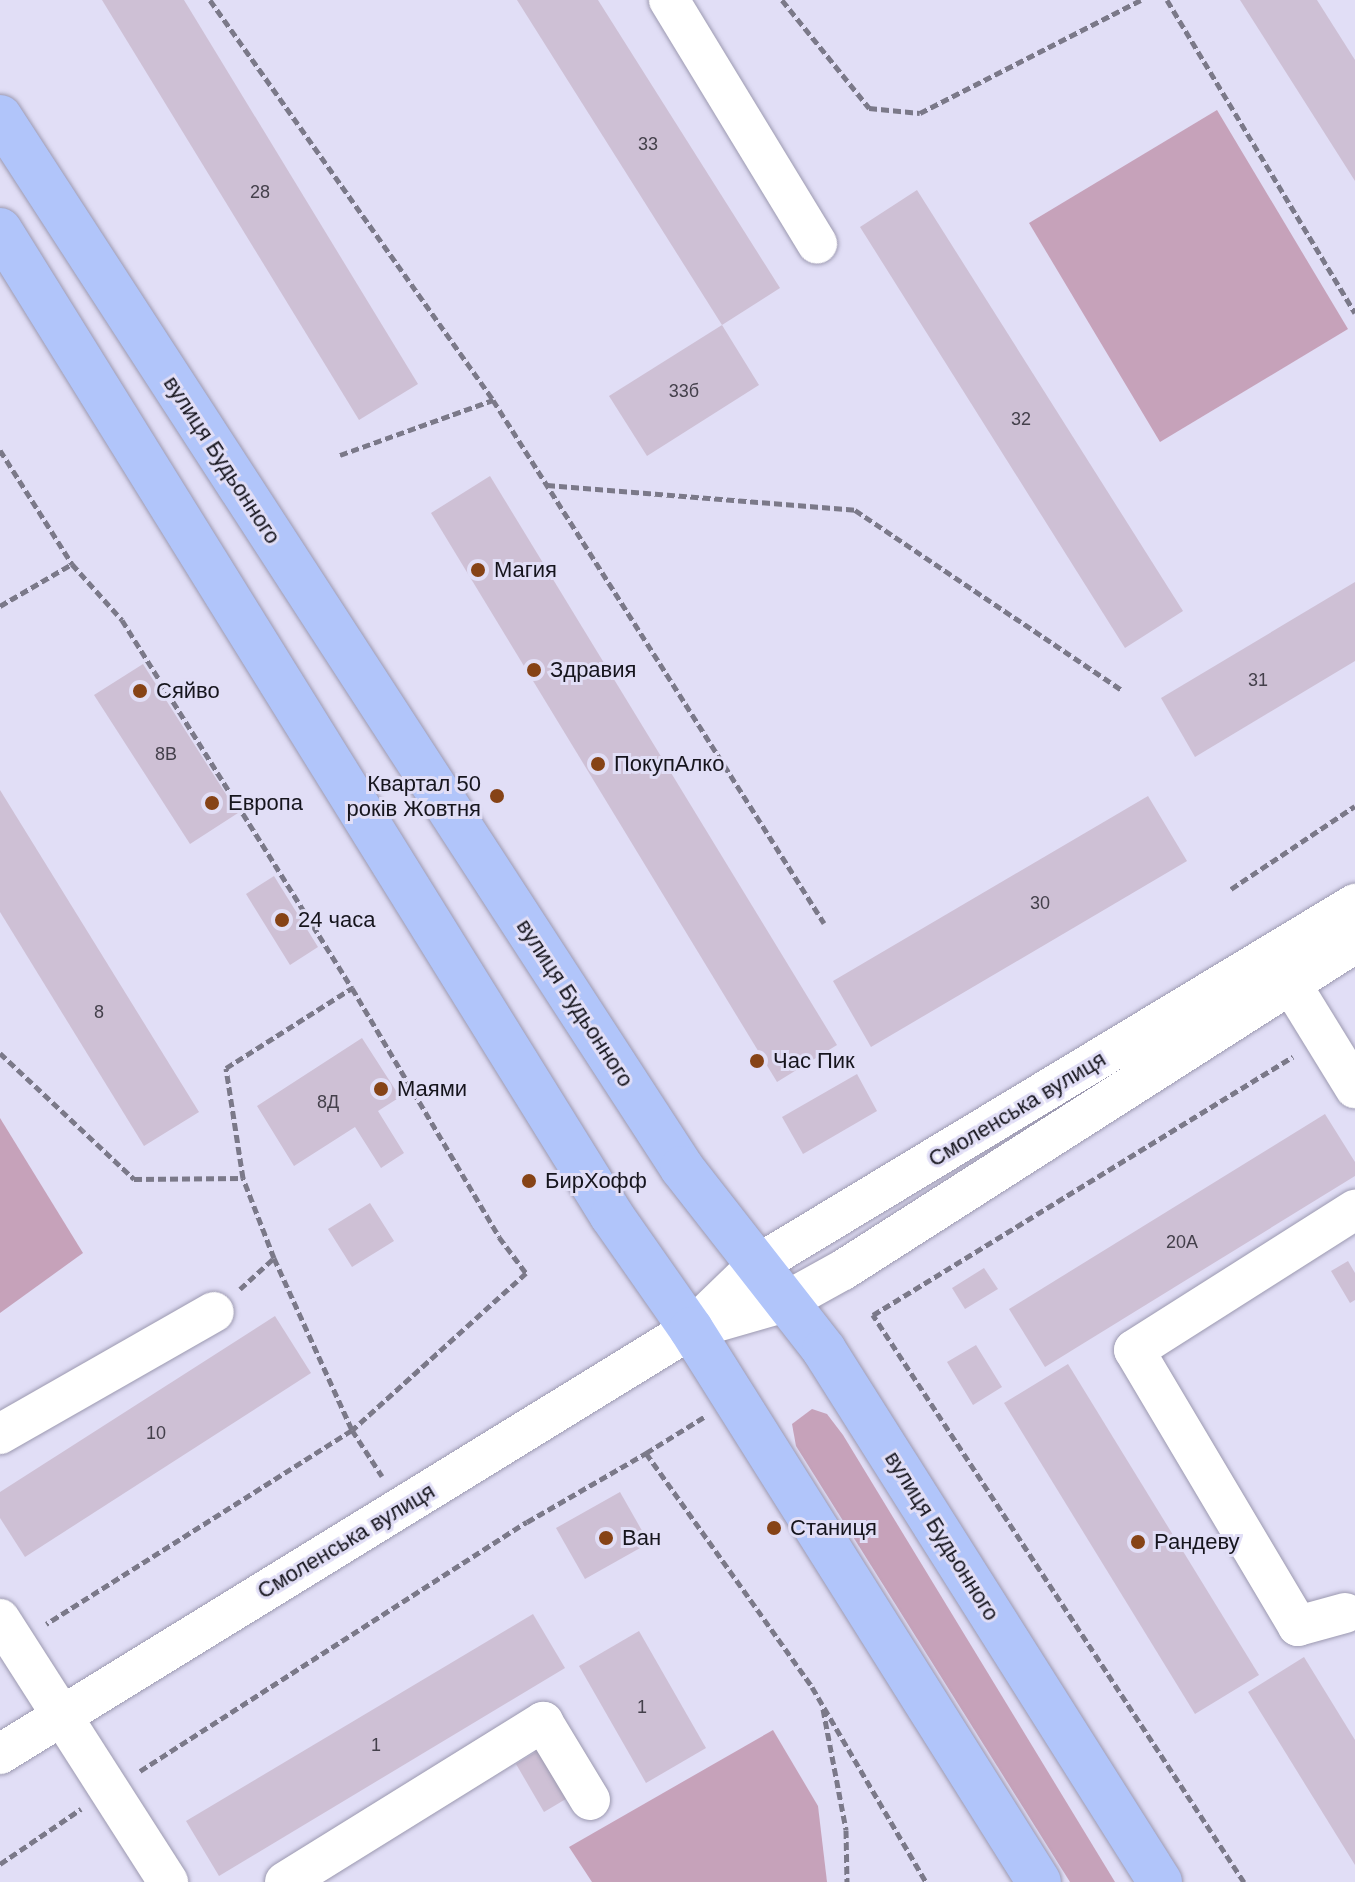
<!DOCTYPE html>
<meta charset="utf-8">
<style>
body{margin:0}
#map{position:relative;width:1355px;height:1882px;overflow:hidden;background:#e1def6;font-family:Helvetica,sans-serif}
div>[style]{position:absolute}
[style*='--x']{left:calc(var(--x)*1px);top:calc(var(--y)*1px);width:calc(var(--w)*1px);rotate:calc(var(--a)*1deg)}
.green>*{inset:0;background:#c6a2ba}
.building>*{inset:0;background:#cec0d5}
.path>*{height:5px;margin-top:-2.5px;transform-origin:0;background:repeating-linear-gradient(90deg,#7b7989 0 8px,transparent 0 12px)}
.roads{filter:drop-shadow(0 0 2px #9c99b0) drop-shadow(0 0 2px #9c99b0)}
.minor>*{height:40px;margin:-20px;padding:0 20px;transform-origin:20px;border-radius:20px;background:#fff}
.major>*{height:44px;margin:-22px;padding:0 22px;transform-origin:22px;border-radius:22px;background:#b1c5fa}
.dots>*{width:22px;height:22px;translate:-50% -50%;box-sizing:border-box;border:4px solid #e1def6;border-radius:50%}
span{translate:-50% -50%;white-space:nowrap;text-align:center;line-height:1.15;-webkit-text-stroke:6px #e1def6;paint-order:stroke}
.number-label{font-size:18px;color:#44404b}
.number-label span{-webkit-text-stroke-width:0}
.street-label{font-size:22px;color:#16151d}
.poi-label{font-size:22px;color:#16151d}
.left{translate:0 -50%;text-align:left}
.right{translate:-100% -50%;text-align:right}
</style>
<div id="map">
<div class="green">
<i style="clip-path:polygon(1217px 110px,1348px 329px,1160px 442px,1029px 223px)"></i>
<i style="clip-path:polygon(0 1118px,83px 1253px,0 1313px)"></i>
<i style="clip-path:polygon(812px 1409px,827px 1414px,843px 1435px,1115px 1882px,1070px 1882px,796px 1446px,792px 1424px)"></i>
<i style="clip-path:polygon(773px 1730px,818px 1806px,827px 1882px,592px 1882px,569px 1847px)"></i>
</div>
<div class="building">
<i style="clip-path:polygon(102px 0,184px 0,418px 384px,359px 420px)"></i>
<i style="clip-path:polygon(517px 0,598px 0,780px 288px,722px 325px)"></i>
<i style="clip-path:polygon(1240px 0,1317px 0,1355px 60px,1355px 181px)"></i>
<i style="clip-path:polygon(917px 190px,1183px 611px,1125px 648px,860px 227px)"></i>
<i style="clip-path:polygon(722px 325px,759px 385px,647px 456px,609px 396px)"></i>
<i style="clip-path:polygon(490px 476px,837px 1045px,777px 1082px,431px 513px)"></i>
<i style="clip-path:polygon(1355px 582px,1355px 661px,1195px 757px,1161px 698px)"></i>
<i style="clip-path:polygon(143px 664px,238px 813px,190px 844px,94px 695px)"></i>
<i style="clip-path:polygon(0 790px,199px 1112px,144px 1146px,0 912px)"></i>
<i style="clip-path:polygon(1148px 796px,1187px 861px,871px 1047px,833px 981px)"></i>
<i style="clip-path:polygon(274px 876px,318px 947px,290px 965px,246px 894px)"></i>
<i style="clip-path:polygon(362px 1038px,400px 1097px,378px 1111px,404px 1153px,381px 1168px,355px 1127px,294px 1166px,257px 1106px)"></i>
<i style="clip-path:polygon(857px 1074px,877px 1111px,803px 1154px,782px 1117px)"></i>
<i style="clip-path:polygon(1325px 1114px,1355px 1162px,1355px 1176px,1045px 1367px,1009px 1309px)"></i>
<i style="clip-path:polygon(370px 1203px,394px 1241px,352px 1267px,328px 1229px)"></i>
<i style="clip-path:polygon(1348px 1261px,1355px 1273px,1355px 1300px,1350px 1303px,1331px 1271px)"></i>
<i style="clip-path:polygon(984px 1268px,998px 1289px,965px 1309px,952px 1288px)"></i>
<i style="clip-path:polygon(275px 1316px,311px 1373px,25px 1557px,0 1518px,0 1492px)"></i>
<i style="clip-path:polygon(976px 1345px,1002px 1387px,973px 1405px,947px 1362px)"></i>
<i style="clip-path:polygon(1068px 1364px,1259px 1675px,1195px 1714px,1004px 1403px)"></i>
<i style="clip-path:polygon(620px 1492px,649px 1543px,585px 1579px,556px 1528px)"></i>
<i style="clip-path:polygon(533px 1614px,565px 1668px,219px 1876px,186px 1821px)"></i>
<i style="clip-path:polygon(639px 1631px,706px 1748px,646px 1783px,579px 1666px)"></i>
<i style="clip-path:polygon(1304px 1657px,1355px 1740px,1355px 1865px,1248px 1692px)"></i>
<i style="clip-path:polygon(547px 1745px,576px 1793px,544px 1812px,516px 1764px)"></i>
</div>
<div class="path">
<i style="--x:210;--y:0;--w:490;--a:54.7"></i>
<i style="--x:493;--y:400;--w:619;--a:57.67"></i>
<i style="--x:782;--y:0;--w:139;--a:51.1"></i>
<i style="--x:869;--y:108;--w:51;--a:5.6"></i>
<i style="--x:920;--y:113;--w:248;--a:-27.1"></i>
<i style="--x:1167;--y:0;--w:365;--a:59"></i>
<i style="--x:0;--y:450;--w:135;--a:57.7"></i>
<i style="--x:72;--y:564;--w:75;--a:48.2"></i>
<i style="--x:122;--y:620;--w:434;--a:58"></i>
<i style="--x:352;--y:988;--w:289;--a:59.4"></i>
<i style="--x:499;--y:1237;--w:45;--a:53.1"></i>
<i style="--x:526;--y:1273;--w:234;--a:137.9"></i>
<i style="--x:352;--y:1430;--w:362;--a:147.6"></i>
<i style="--x:340;--y:455;--w:163;--a:-19.8"></i>
<i style="--x:547;--y:485;--w:309;--a:4.6"></i>
<i style="--x:855;--y:510;--w:322;--a:34"></i>
<i style="--x:0;--y:606;--w:83;--a:-30.3"></i>
<i style="--x:1231;--y:889;--w:149;--a:-33.8"></i>
<i style="--x:0;--y:1053;--w:184;--a:43.2"></i>
<i style="--x:134;--y:1179;--w:109;--a:-0.5"></i>
<i style="--x:274;--y:1258;--w:86;--a:-111.2"></i>
<i style="--x:243;--y:1178;--w:111;--a:-98.8"></i>
<i style="--x:226;--y:1068;--w:149;--a:-32.4"></i>
<i style="--x:240;--y:1289;--w:46;--a:-42.4"></i>
<i style="--x:274;--y:1258;--w:189;--a:65.6"></i>
<i style="--x:352;--y:1430;--w:55;--a:56.9"></i>
<i style="--x:646;--y:1453;--w:68;--a:-31.8"></i>
<i style="--x:823;--y:1709;--w:123;--a:79.2"></i>
<i style="--x:846;--y:1830;--w:52;--a:88.9"></i>
<i style="--x:140;--y:1771;--w:460;--a:-32.8"></i>
<i style="--x:527;--y:1522;--w:138;--a:-30.1"></i>
<i style="--x:646;--y:1453;--w:287;--a:54.6"></i>
<i style="--x:812;--y:1687;--w:226;--a:59.7"></i>
<i style="--x:0;--y:1864;--w:98;--a:-34.2"></i>
<i style="--x:1244;--y:1882;--w:678;--a:-123.2"></i>
<i style="--x:873;--y:1315;--w:493;--a:-31.6"></i>
</div>
<div class="roads">
<div class="minor">
<i style="--x:669;--y:0;--w:285;--a:58.7"></i>
<i style="--x:1278;--y:963;--w:147;--a:58.4"></i>
<i style="--x:695;--y:1328;--w:94;--a:-16.1"></i>
<i style="--x:785;--y:1302;--w:66;--a:-28.9"></i>
<i style="--x:843;--y:1270;--w:608;--a:-32.57"></i>
<i style="--x:0;--y:1434;--w:246;--a:-29.7"></i>
<i style="--x:1345;--y:1613;--w:49;--a:164.5"></i>
<i style="--x:1298;--y:1626;--w:321;--a:-120.7"></i>
<i style="--x:1134;--y:1350;--w:262;--a:-32.4"></i>
<i style="--x:0;--y:1619;--w:312;--a:57.4"></i>
<i style="--x:0;--y:1754;--w:811;--a:-31.59"></i>
<i style="--x:691;--y:1329;--w:92;--a:-44.1"></i>
<i style="--x:757;--y:1265;--w:699;--a:-31.12"></i>
<i style="--x:285;--y:1882;--w:304;--a:-31.8"></i>
<i style="--x:543;--y:1722;--w:91;--a:58.9"></i>
</div>
<div class="major">
<i style="--x:0;--y:117;--w:1253;--a:57.02"></i>
<i style="--x:682;--y:1168;--w:231;--a:52"></i>
<i style="--x:824;--y:1350;--w:629;--a:57.72"></i>
<i style="--x:0;--y:230;--w:1160;--a:58.17"></i>
<i style="--x:612;--y:1216;--w:138;--a:55"></i>
<i style="--x:691;--y:1329;--w:653;--a:57.82"></i>
</div>
</div>
<div class="dots">
<i style="left:478px;top:570px;background:#864316"></i>
<i style="left:534px;top:670px;background:#864316"></i>
<i style="left:140px;top:691px;background:#864316"></i>
<i style="left:598px;top:764px;background:#864316"></i>
<i style="left:497px;top:796px;background:#864316"></i>
<i style="left:212px;top:803px;background:#864316"></i>
<i style="left:282px;top:920px;background:#864316"></i>
<i style="left:757px;top:1061px;background:#864316"></i>
<i style="left:381px;top:1089px;background:#864316"></i>
<i style="left:529px;top:1181px;background:#864316"></i>
<i style="left:774px;top:1528px;background:#864316"></i>
<i style="left:606px;top:1538px;background:#864316"></i>
<i style="left:1138px;top:1542px;background:#864316"></i>
</div>
<div class="number-label">
<span style="left:648px;top:144px">33</span>
<span style="left:260px;top:192px">28</span>
<span style="left:684px;top:391px">33б</span>
<span style="left:1021px;top:419px">32</span>
<span style="left:1258px;top:680px">31</span>
<span style="left:166px;top:754px">8В</span>
<span style="left:1040px;top:903px">30</span>
<span style="left:99px;top:1012px">8</span>
<span style="left:328px;top:1102px">8Д</span>
<span style="left:1182px;top:1242px">20А</span>
<span style="left:156px;top:1433px">10</span>
<span style="left:642px;top:1707px">1</span>
<span style="left:376px;top:1745px">1</span>
</div>
<div class="street-label">
<span style="left:222px;top:460px;rotate:57deg">вулиця Будьонного</span>
<span style="left:575px;top:1003px;rotate:57deg">вулиця Будьонного</span>
<span style="left:1017px;top:1109px;rotate:-31deg">Смоленська вулиця</span>
<span style="left:942px;top:1536px;rotate:58deg">вулиця Будьонного</span>
<span style="left:346px;top:1541px;rotate:-31deg">Смоленська вулиця</span>
</div>
<div class="poi-label">
<span class="left" style="left:494px;top:570px">Магия</span>
<span class="left" style="left:550px;top:670px">Здравия</span>
<span class="left" style="left:156px;top:691px">Сяйво</span>
<span class="left" style="left:614px;top:764px">ПокупАлко</span>
<span class="right" style="left:481px;top:796px">Квартал 50<br>років Жовтня</span>
<span class="left" style="left:228px;top:803px">Европа</span>
<span class="left" style="left:298px;top:920px">24 часа</span>
<span class="left" style="left:773px;top:1061px">Час Пик</span>
<span class="left" style="left:397px;top:1089px">Маями</span>
<span class="left" style="left:545px;top:1181px">БирХофф</span>
<span class="left" style="left:790px;top:1528px">Станиця</span>
<span class="left" style="left:622px;top:1538px">Ван</span>
<span class="left" style="left:1154px;top:1542px">Рандеву</span>
</div>
</div>
